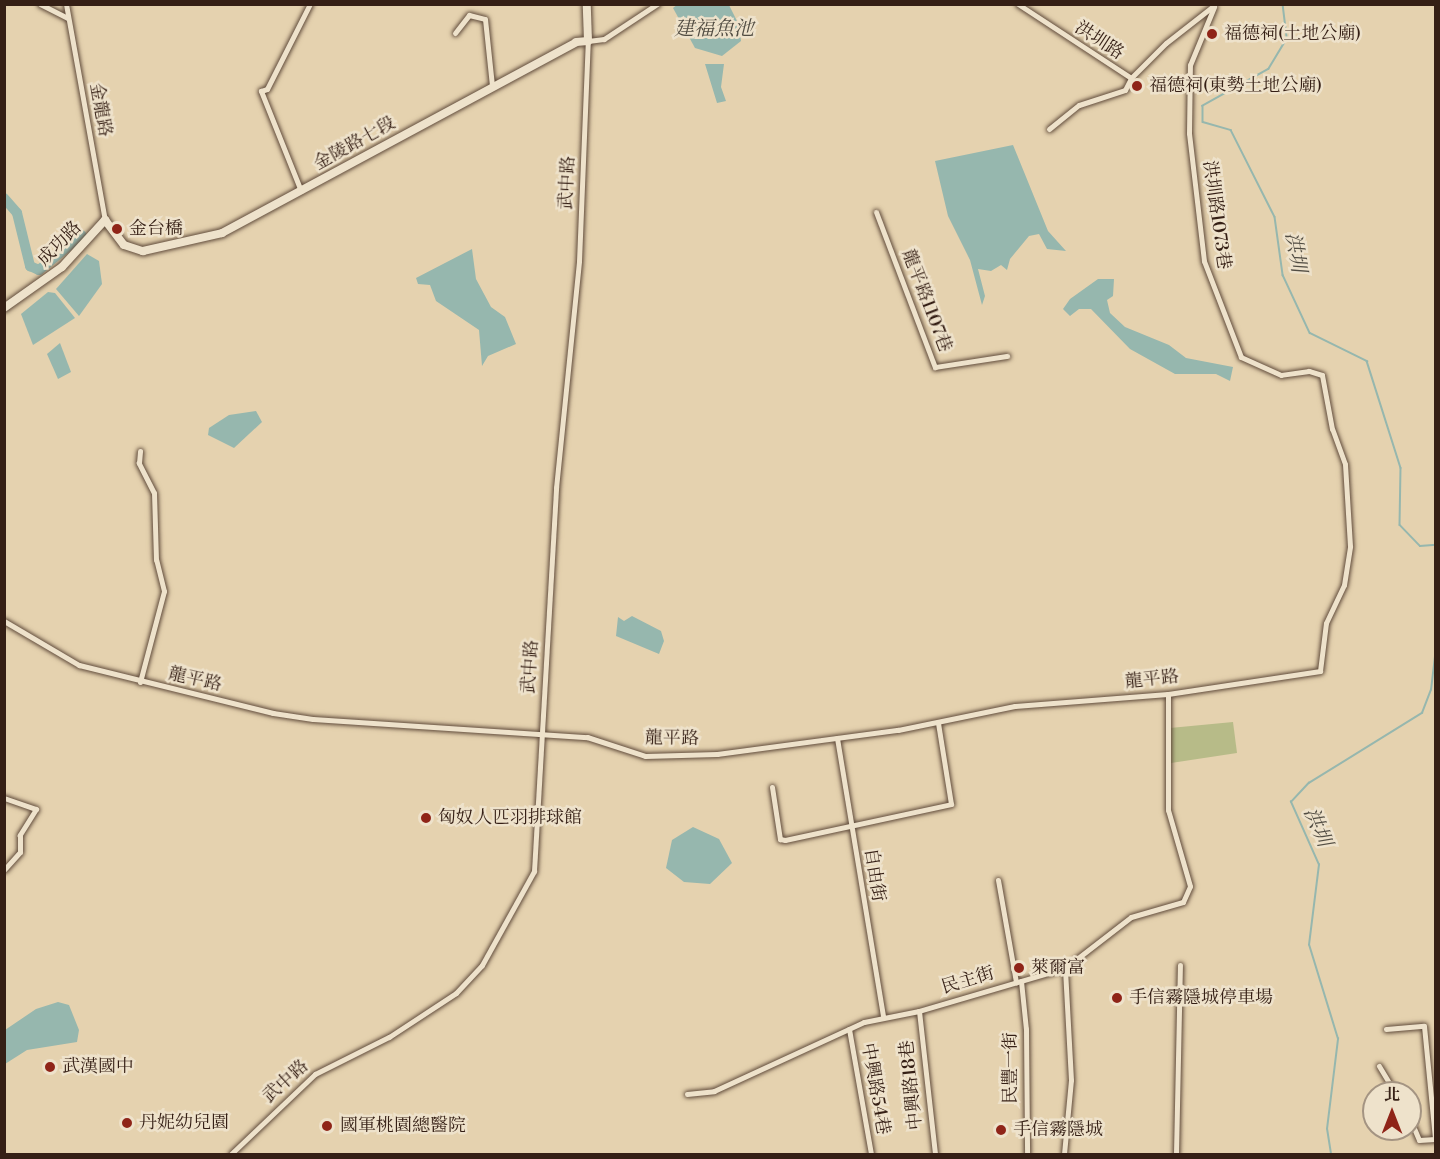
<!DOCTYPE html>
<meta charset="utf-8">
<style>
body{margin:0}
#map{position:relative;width:1440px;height:1159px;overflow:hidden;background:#e5d2af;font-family:"Libre Bodoni","Noto Serif TC",serif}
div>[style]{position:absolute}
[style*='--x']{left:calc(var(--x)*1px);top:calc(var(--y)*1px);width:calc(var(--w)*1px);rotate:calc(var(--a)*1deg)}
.green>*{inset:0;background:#b7bb88}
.water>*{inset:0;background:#96b7ae}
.stream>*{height:1.5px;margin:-0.75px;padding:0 0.75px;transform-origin:0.75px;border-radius:0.75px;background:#96b7ae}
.river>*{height:10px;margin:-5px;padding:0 5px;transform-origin:5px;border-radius:5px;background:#96b7ae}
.roads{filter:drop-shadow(0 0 2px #614c3c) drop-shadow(0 0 2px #614c3c)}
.street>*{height:5px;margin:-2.5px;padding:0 2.5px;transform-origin:2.5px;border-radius:2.5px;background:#eee2cb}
.secondary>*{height:8px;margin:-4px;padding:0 4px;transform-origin:4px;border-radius:4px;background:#eee2cb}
.dots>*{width:16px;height:16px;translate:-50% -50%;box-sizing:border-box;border:3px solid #eee2cb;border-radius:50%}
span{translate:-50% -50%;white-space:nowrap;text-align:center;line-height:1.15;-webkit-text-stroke:5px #eee2cb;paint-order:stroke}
.poi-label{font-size:18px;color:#351f15}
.left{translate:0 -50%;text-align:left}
.street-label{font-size:18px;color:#351f15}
.water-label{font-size:20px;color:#524d43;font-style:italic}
.frame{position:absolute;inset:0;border:6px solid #351f15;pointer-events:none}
.north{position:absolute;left:1362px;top:1081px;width:60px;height:60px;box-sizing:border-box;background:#eee2cb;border:2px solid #a49482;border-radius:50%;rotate:0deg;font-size:16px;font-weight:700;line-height:24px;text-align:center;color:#351f15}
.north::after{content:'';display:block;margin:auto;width:21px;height:27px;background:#8f2418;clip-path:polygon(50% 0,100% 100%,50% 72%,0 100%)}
</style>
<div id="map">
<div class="green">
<i style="clip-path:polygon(1233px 722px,1237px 753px,1171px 763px,1170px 728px)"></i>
</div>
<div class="water">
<i style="clip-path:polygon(678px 4px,729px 5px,739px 25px,741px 41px,722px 56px,695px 48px,673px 8px)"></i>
<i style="clip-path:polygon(705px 64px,724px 64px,721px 87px,726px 101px,717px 103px)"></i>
<i style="clip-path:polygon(1013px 145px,1048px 231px,1066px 251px,1047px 249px,1039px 234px,1029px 236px,1010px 259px,1007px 270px,1001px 265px,991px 271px,978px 269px,985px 296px,982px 305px,970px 260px,948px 216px,935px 161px)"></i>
<i style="clip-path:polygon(472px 249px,476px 279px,491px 307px,505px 317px,516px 344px,488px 356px,482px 366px,479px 330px,436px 301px,430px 285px,418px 284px,416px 278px)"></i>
<i style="clip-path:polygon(87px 254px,99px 261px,102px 284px,79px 316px,56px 289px)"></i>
<i style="clip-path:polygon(1098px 279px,1114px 279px,1113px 296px,1107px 300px,1110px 313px,1125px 327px,1169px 345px,1186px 358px,1233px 367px,1230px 381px,1216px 374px,1175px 374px,1130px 349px,1091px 309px,1079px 309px,1070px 316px,1063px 309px,1070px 299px)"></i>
<i style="clip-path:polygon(48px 292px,55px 293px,75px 318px,33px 345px,21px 314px)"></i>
<i style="clip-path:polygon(60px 343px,71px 372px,58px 379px,47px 354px)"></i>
<i style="clip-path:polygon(256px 411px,262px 422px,234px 448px,208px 435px,209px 428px,229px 415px)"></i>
<i style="clip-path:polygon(632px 616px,661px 631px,664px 641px,659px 654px,616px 636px,618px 617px,624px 621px)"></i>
<i style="clip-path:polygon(693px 827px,719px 839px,732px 863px,710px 884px,684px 882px,666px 868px,672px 840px)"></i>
<i style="clip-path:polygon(58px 1002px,69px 1005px,79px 1030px,77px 1042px,27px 1050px,5px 1064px,5px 1030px,36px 1009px)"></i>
</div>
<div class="stream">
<i style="--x:1283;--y:4;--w:35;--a:83"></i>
<i style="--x:1287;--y:39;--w:35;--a:121"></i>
<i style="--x:1269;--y:69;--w:76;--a:150.7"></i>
<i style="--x:1203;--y:106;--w:16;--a:90"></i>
<i style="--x:1203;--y:122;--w:29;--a:16"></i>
<i style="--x:1231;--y:130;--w:97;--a:63.2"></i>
<i style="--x:1275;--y:217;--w:59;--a:82.1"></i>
<i style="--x:1283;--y:275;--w:64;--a:65"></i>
<i style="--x:1310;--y:333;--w:64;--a:26.2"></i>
<i style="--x:1367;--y:361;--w:112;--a:72.4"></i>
<i style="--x:1401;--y:468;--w:57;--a:91"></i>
<i style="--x:1400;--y:525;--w:29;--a:46"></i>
<i style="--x:1420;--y:546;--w:16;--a:-4"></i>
<i style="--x:1331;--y:1154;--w:25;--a:-99"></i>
<i style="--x:1327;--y:1129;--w:91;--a:-83"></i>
<i style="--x:1338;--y:1039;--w:98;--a:-107.1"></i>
<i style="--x:1309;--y:945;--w:81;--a:-82.9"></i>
<i style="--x:1319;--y:865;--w:69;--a:-114"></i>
<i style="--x:1291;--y:802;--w:26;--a:-47"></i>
<i style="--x:1309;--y:783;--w:133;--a:-31.8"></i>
<i style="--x:1422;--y:713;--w:25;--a:-69"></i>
<i style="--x:1431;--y:690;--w:42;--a:-83.2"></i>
</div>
<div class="river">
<i style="--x:4;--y:198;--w:20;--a:49"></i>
<i style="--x:17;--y:213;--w:55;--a:76.2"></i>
<i style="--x:30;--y:266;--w:10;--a:24"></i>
<i style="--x:39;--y:270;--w:55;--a:-39.1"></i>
</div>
<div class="roads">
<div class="street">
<i style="--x:40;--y:4;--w:31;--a:27"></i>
<i style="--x:66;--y:4;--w:219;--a:79.8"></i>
<i style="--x:1018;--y:4;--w:135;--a:33.2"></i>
<i style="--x:1131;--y:78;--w:49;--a:-45"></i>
<i style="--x:1166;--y:43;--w:58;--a:-38"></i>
<i style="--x:455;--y:33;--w:23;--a:-52"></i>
<i style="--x:469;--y:15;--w:16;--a:14"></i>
<i style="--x:485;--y:19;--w:67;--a:84"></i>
<i style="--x:1049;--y:129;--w:38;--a:-39"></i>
<i style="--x:1079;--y:105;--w:48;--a:-18.1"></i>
<i style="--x:1125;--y:90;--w:13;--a:-63"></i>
<i style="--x:301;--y:191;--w:108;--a:-111.8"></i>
<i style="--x:261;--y:91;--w:6;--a:-18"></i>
<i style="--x:267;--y:89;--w:95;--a:-63.2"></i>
<i style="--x:876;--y:212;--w:166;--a:69.2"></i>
<i style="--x:935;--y:367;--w:73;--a:-8.7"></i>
<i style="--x:4;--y:621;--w:87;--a:30.4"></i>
<i style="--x:79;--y:665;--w:200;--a:13.9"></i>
<i style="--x:273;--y:713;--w:40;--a:8.5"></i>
<i style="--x:313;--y:719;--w:275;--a:3.8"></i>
<i style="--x:587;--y:737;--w:61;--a:18.1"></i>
<i style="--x:645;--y:756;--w:72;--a:-1.6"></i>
<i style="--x:717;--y:754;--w:183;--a:-7.6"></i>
<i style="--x:898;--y:730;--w:119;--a:-11.6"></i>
<i style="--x:1015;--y:706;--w:153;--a:-4.5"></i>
<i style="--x:1168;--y:694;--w:154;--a:-8.6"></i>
<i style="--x:1320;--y:671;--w:48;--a:-82.9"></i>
<i style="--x:1326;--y:623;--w:42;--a:-64.7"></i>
<i style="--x:1344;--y:585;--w:39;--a:-81"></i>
<i style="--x:1350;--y:546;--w:82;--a:-93.5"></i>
<i style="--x:1345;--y:464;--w:37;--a:-110"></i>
<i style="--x:1332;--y:429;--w:55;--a:-100.5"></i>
<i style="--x:1322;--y:375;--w:14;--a:-163"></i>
<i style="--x:1309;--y:371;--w:28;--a:172"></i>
<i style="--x:1281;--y:375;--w:44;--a:-155.8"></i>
<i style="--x:1241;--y:357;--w:103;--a:-111.1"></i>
<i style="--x:1204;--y:261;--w:129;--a:-96.7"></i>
<i style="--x:1189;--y:133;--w:68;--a:-89.2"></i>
<i style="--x:1190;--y:65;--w:63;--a:-67.5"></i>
<i style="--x:140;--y:682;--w:94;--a:-75.2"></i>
<i style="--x:164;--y:591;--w:32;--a:-104"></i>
<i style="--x:156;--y:560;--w:67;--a:-91.7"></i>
<i style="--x:154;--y:493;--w:34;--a:-117"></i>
<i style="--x:139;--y:463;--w:12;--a:-85"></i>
<i style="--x:837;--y:738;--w:282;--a:80.6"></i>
<i style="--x:772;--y:787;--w:53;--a:81.3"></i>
<i style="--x:780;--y:839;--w:5;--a:11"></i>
<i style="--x:785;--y:840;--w:170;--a:-12.2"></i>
<i style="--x:951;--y:804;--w:82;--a:-99.1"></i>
<i style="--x:4;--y:798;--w:34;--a:19"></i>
<i style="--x:36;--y:809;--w:31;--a:122"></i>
<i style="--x:20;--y:835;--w:17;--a:90"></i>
<i style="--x:20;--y:852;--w:24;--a:132"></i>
<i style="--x:998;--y:880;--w:104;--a:80"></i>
<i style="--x:1021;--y:981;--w:48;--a:84.1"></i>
<i style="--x:1026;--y:1029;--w:125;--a:89.5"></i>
<i style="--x:919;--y:1011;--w:144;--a:83.6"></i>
<i style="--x:849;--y:1029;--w:127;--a:80"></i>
<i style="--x:1386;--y:1029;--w:38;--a:-5"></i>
<i style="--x:1424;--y:1026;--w:114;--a:84.4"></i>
<i style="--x:1435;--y:1139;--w:16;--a:176"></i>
<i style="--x:1419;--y:1140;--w:23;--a:-113"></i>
<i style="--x:1379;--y:1066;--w:31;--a:59"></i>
<i style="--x:687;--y:1094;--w:27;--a:-6"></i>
<i style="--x:714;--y:1091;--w:165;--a:-24.7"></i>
<i style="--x:864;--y:1022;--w:56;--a:-11.3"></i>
<i style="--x:919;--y:1011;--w:152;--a:-16.4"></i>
<i style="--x:1065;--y:968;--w:83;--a:-37.7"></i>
<i style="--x:1131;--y:917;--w:54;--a:-16.1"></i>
<i style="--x:1183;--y:902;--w:17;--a:-66"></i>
<i style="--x:1190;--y:886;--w:79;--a:-106.1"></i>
<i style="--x:1168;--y:810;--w:116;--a:-90"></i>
<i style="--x:231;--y:1154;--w:116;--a:-43.6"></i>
<i style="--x:315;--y:1074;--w:83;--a:-26.6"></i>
<i style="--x:389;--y:1037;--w:80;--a:-33.3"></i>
<i style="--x:456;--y:993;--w:38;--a:-47"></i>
<i style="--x:482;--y:965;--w:107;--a:-61"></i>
<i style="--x:534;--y:871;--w:384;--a:-86.7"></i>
<i style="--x:556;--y:488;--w:228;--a:-84.2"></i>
<i style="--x:579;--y:261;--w:220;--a:-87.7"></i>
<i style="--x:588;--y:41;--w:16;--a:-7"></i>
<i style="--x:604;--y:39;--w:64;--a:-33.4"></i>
<i style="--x:1064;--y:1154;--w:74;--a:-84.6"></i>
<i style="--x:1071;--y:1080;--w:112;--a:-93.1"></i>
<i style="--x:1176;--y:1154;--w:189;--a:-88.8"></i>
</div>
<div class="secondary">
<i style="--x:4;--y:308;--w:71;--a:-35.3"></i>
<i style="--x:62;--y:267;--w:64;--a:-47.5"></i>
<i style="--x:105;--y:220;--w:31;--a:53"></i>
<i style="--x:124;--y:245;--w:20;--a:18"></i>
<i style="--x:143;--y:251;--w:81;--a:-12.8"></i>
<i style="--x:222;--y:233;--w:402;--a:-28.3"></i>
<i style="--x:576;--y:42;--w:12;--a:-5"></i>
<i style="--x:588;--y:41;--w:37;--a:-92"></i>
</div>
</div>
<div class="dots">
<i style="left:1212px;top:34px;background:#8f2418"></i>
<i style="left:1137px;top:86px;background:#8f2418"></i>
<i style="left:117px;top:229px;background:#8f2418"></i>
<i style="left:426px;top:818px;background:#8f2418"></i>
<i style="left:1019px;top:968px;background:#8f2418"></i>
<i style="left:1117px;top:998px;background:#8f2418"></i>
<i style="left:50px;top:1067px;background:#8f2418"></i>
<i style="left:127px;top:1123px;background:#8f2418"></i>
<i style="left:327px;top:1126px;background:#8f2418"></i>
<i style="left:1001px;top:1130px;background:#8f2418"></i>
</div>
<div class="poi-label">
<span class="left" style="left:1224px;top:34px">福德祠(土地公廟)</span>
<span class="left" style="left:1149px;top:86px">福德祠(東勢土地公廟)</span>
<span class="left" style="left:129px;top:229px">金台橋</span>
<span class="left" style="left:438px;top:818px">匈奴人匹羽排球館</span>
<span class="left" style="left:1031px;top:968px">萊爾富</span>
<span class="left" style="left:1129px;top:998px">手信霧隱城停車場</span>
<span class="left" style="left:62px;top:1067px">武漢國中</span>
<span class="left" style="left:139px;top:1123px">丹妮幼兒園</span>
<span class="left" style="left:340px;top:1126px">國軍桃園總醫院</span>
<span class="left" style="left:1013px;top:1130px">手信霧隱城</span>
</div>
<div class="street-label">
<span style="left:1099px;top:41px;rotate:33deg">洪圳路</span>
<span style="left:100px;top:110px;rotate:80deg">金龍路</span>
<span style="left:355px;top:144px;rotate:-29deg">金陵路七段</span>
<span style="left:568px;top:183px;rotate:-87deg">武中路</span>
<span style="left:1216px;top:215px;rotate:82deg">洪圳路1073巷</span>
<span style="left:60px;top:244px;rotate:-46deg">成功路</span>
<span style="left:926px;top:301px;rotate:69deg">龍平路1107巷</span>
<span style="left:531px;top:667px;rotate:-86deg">武中路</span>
<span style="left:195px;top:680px;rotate:13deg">龍平路</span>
<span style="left:1152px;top:680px;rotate:-6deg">龍平路</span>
<span style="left:672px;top:739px;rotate:1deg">龍平路</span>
<span style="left:874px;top:875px;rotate:81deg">自由街</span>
<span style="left:968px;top:981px;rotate:-17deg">民主街</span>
<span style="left:1011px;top:1068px;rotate:-90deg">民豐一街</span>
<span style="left:286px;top:1082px;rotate:-42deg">武中路</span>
<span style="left:912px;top:1085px;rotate:-96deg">中興路18巷</span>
<span style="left:875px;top:1089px;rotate:80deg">中興路54巷</span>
</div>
<div class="water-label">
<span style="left:714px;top:29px">建福魚池</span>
<span style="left:1295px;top:252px;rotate:80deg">洪圳</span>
<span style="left:1317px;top:827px;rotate:67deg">洪圳</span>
</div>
<div class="frame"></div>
<div class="north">北</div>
</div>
